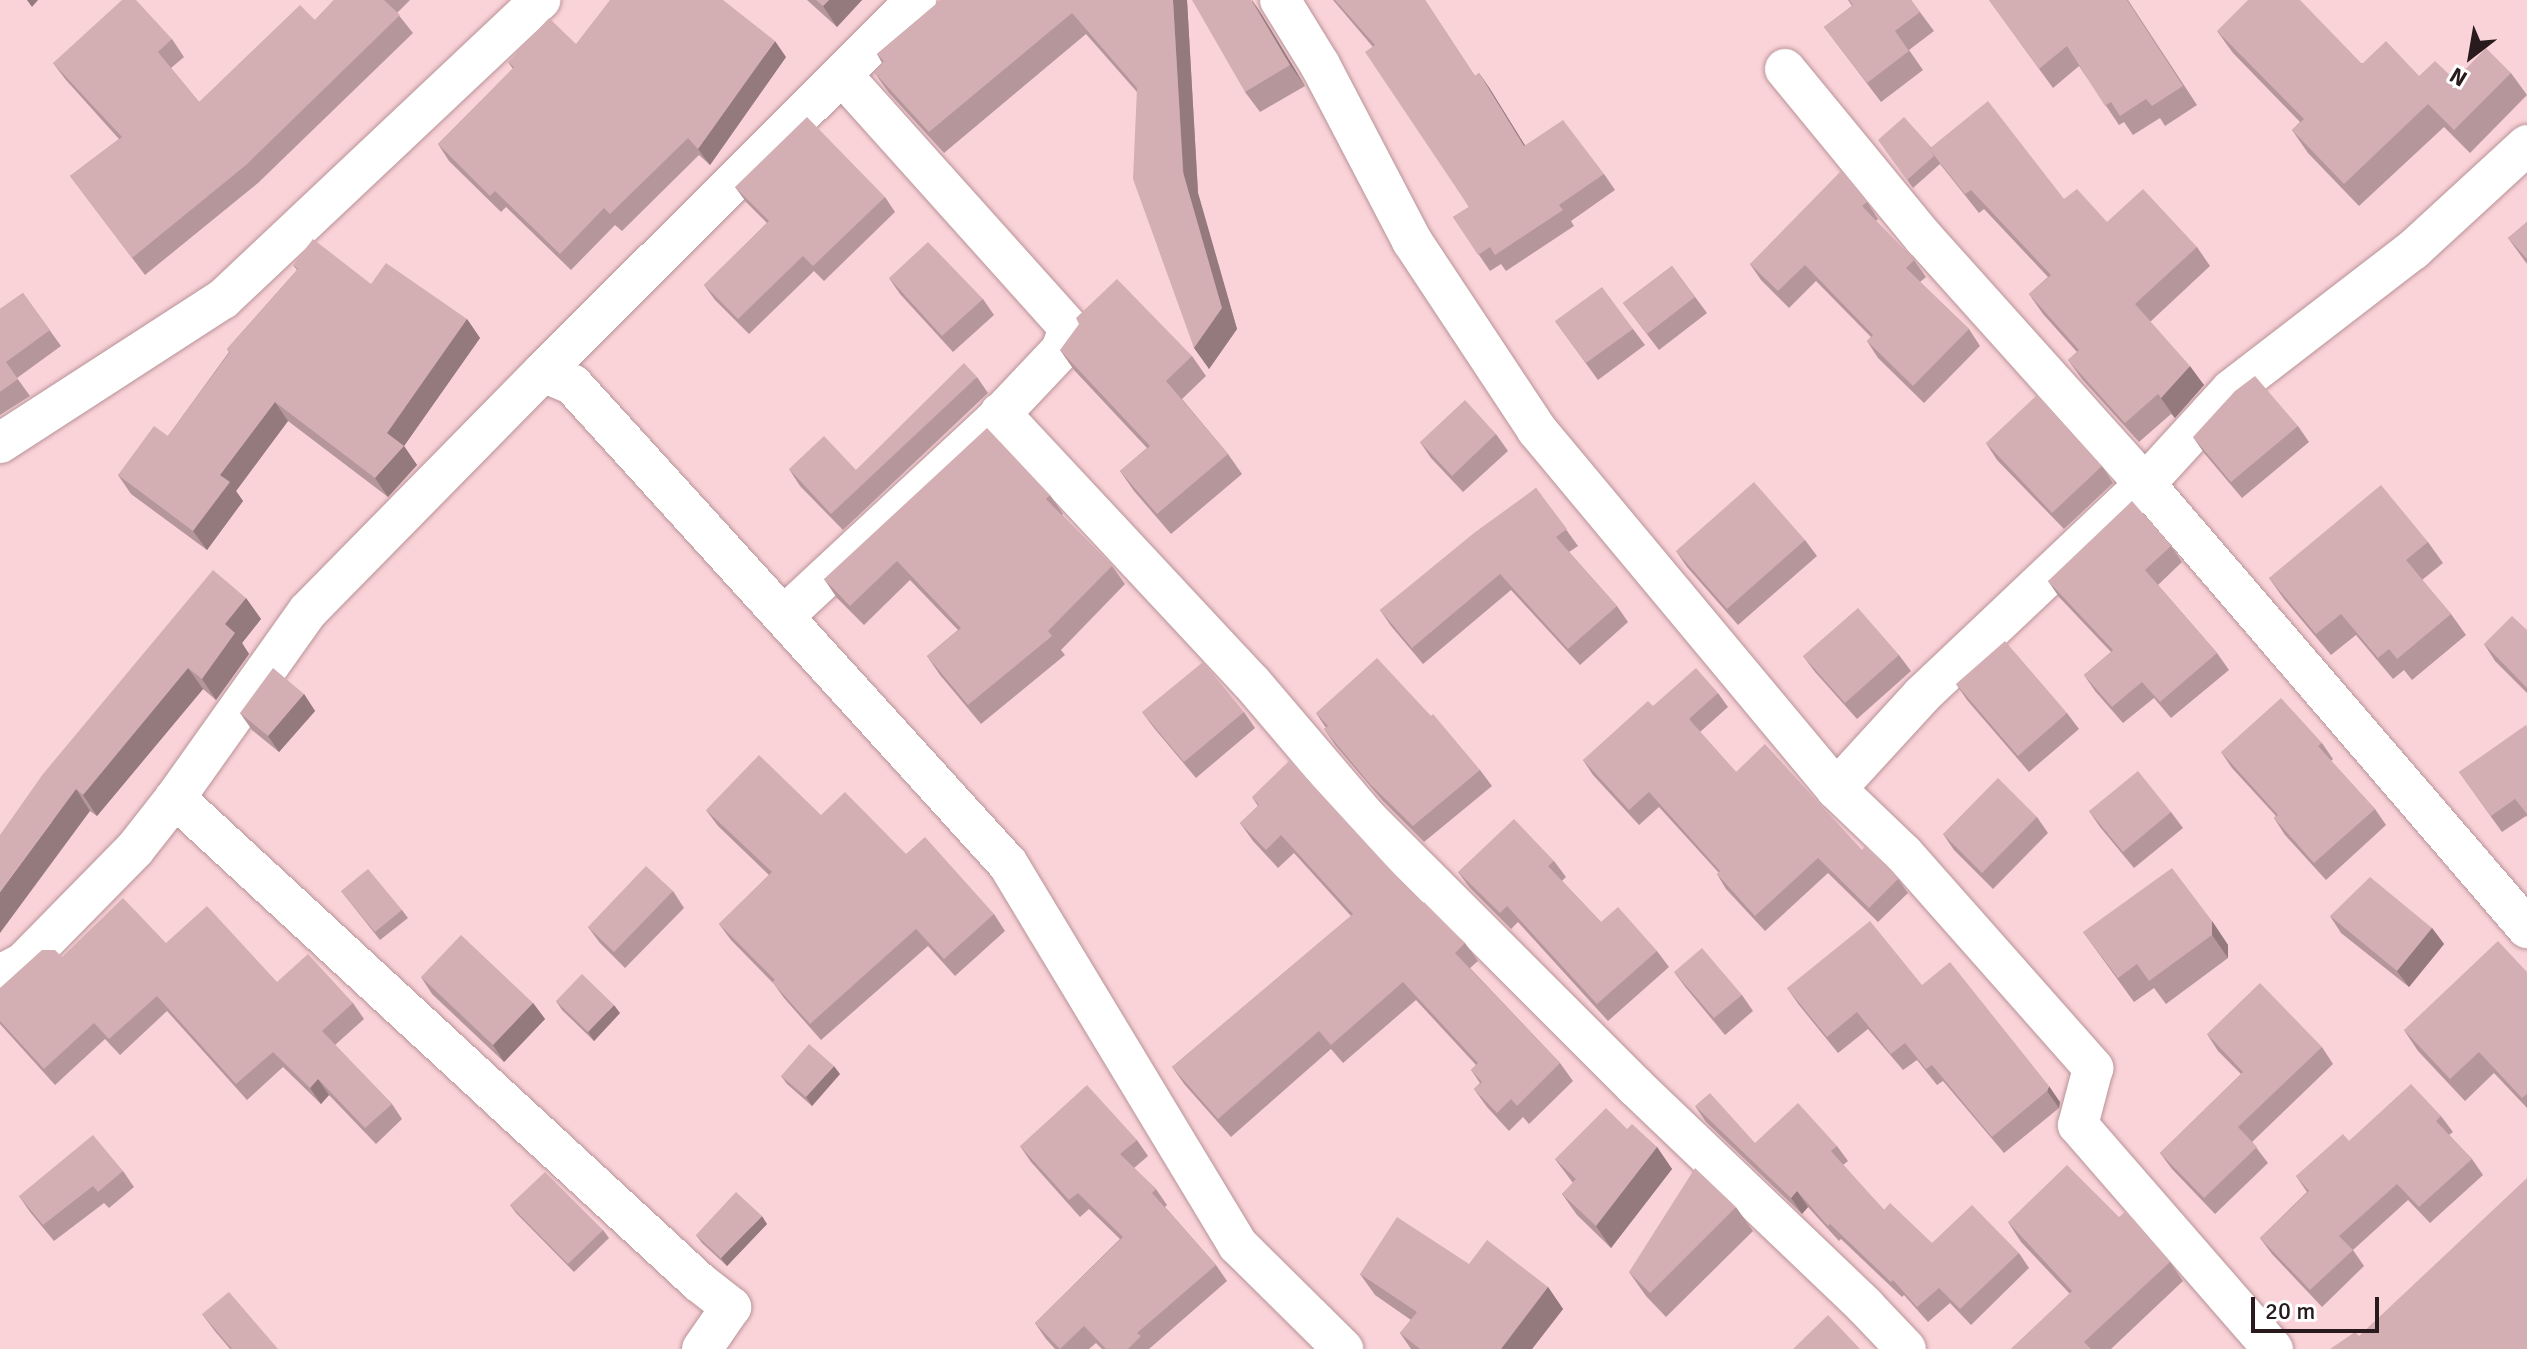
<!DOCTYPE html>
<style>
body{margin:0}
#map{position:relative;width:2527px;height:1349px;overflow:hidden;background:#fad3d8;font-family:Signika,sans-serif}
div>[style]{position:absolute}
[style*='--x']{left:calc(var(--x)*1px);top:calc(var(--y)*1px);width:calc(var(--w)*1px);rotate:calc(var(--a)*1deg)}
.roads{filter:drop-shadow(0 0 2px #b79398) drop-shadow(0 0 2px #b79398)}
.minor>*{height:40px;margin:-20px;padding:0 20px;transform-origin:20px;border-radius:20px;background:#fff}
.wall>*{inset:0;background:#b5969a}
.shaded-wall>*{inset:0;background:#947a7d}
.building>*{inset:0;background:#d3aeb3}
span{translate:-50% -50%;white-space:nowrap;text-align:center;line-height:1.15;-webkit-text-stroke:7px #fff;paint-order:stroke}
.north{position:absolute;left:2431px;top:16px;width:80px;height:80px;-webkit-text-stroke:6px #fff;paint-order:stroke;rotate:211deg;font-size:22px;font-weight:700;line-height:32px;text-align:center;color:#291b1d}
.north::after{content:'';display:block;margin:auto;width:28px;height:36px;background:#291b1d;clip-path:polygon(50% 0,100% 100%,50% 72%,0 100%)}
.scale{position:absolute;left:2251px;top:1297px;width:128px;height:36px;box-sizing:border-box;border:4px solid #291b1d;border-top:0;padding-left:10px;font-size:24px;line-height:28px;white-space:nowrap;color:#291b1d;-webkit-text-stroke:6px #fff;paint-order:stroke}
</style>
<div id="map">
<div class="roads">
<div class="minor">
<i style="--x:1280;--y:0;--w:76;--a:58.4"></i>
<i style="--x:1320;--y:65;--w:199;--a:62.4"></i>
<i style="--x:1412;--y:241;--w:227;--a:56.5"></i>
<i style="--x:1537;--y:430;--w:467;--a:50.2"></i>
<i style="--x:1836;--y:789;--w:94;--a:43.7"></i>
<i style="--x:1904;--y:854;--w:286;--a:48.5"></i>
<i style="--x:2093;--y:1068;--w:59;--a:104.7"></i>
<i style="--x:2078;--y:1125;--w:297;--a:49"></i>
<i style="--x:1785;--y:69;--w:219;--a:50.6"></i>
<i style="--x:1924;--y:238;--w:331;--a:48.1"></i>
<i style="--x:2145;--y:484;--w:586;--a:49.29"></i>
<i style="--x:543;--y:372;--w:527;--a:-44.92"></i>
<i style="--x:1000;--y:413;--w:369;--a:47"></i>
<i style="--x:1252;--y:683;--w:175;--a:49.6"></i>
<i style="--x:1365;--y:816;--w:382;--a:45"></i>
<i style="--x:1635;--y:1086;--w:318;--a:43.7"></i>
<i style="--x:1865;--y:1306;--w:59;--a:46.4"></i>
<i style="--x:0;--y:443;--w:265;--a:-32.9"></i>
<i style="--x:223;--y:299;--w:436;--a:-43.3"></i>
<i style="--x:784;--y:616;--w:285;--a:-42.9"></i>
<i style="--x:993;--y:422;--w:99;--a:-46.6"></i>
<i style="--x:1061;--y:350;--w:23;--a:-70"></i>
<i style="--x:1069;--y:328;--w:340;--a:-131.9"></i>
<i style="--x:1836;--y:789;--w:127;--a:-47.5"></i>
<i style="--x:1922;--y:695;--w:307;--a:-43.4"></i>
<i style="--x:2145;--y:484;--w:127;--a:-47.5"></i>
<i style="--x:2231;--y:390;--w:230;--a:-37.6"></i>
<i style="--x:2413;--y:250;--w:155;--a:-42.6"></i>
<i style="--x:175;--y:798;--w:229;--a:-54.6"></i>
<i style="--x:308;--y:611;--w:335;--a:-45.5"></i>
<i style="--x:543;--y:372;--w:33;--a:23"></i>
<i style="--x:573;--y:385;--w:647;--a:47.76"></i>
<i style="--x:1008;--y:864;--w:445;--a:58.9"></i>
<i style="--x:1238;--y:1245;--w:148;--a:44.7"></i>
<i style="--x:0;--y:975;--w:26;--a:-28"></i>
<i style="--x:23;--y:963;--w:160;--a:-45.5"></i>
<i style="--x:135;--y:849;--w:65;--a:-51.9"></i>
<i style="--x:175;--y:798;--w:713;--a:42.73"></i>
<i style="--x:699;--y:1282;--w:41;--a:38"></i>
<i style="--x:731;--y:1307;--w:51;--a:124.6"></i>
</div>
</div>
<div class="wall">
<i style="clip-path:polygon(334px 0,410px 0,397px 13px,413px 33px,258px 183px,145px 275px,70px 176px,119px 139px,66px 80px,53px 63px,172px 39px,184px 57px,171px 68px,199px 102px,315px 20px)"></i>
<i style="clip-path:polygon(807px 0,862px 0,837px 27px)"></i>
<i style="clip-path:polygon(941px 0,1187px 0,1198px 193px,1237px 329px,1209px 369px,1137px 92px,1086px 34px,944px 153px,889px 93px,874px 72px,882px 63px,877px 54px)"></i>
<i style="clip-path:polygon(1252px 0,1262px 15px,1305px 86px,1260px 112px,1245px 92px)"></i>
<i style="clip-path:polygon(1333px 0,1425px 0,1475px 76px,1479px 73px,1490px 89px,1525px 146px,1604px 174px,1615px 190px,1571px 221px,1574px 226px,1506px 271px,1501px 264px,1490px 271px,1453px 217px,1469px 207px,1373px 47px)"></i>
<i style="clip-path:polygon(1848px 0,1911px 0,1934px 31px,1909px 50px,1923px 70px,1881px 102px,1824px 27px,1852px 6px)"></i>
<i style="clip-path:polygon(1989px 0,2128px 0,2197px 105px,2165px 126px,2160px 118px,2133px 135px,2124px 122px,2119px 125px,2079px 66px,2053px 88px)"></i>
<i style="clip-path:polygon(2217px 31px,2419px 76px,2455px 80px,2511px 73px,2527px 95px,2470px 153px,2444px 127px,2359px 206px,2308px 153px,2292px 130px,2300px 122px,2233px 53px)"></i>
<i style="clip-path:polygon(576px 44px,786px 57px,710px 165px,699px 155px,622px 231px,615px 225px,571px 270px,506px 207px,501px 212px,449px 161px,438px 144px,513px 69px,508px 62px)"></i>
<i style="clip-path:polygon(1931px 147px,2064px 199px,2107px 222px,2197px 247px,2210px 266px,2150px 322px,2204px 385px,2175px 418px,2171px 414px,2139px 442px,2082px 379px,2068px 360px,2077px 352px,2043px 314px,2029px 294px,2048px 277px,1984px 209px,1979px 213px,1940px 164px,1913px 188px,1884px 148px)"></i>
<i style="clip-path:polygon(735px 187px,885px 197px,895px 212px,824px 281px,814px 271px,749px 334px,715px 300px,704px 285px,767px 223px,746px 202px)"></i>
<i style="clip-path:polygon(1867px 202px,1878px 219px,1876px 221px,1914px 260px,1926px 277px,1920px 282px,1969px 329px,1980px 346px,1924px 403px,1878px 358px,1867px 341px,1871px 337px,1816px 281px,1789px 308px,1761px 280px,1750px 264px)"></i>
<i style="clip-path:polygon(2527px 222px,2527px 264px,2508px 238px)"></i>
<i style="clip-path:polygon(293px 265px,371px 284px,467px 319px,480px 338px,404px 446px,417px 465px,388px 497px,288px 421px,236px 491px,243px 501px,207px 550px,131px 494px,118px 475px,168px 436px,229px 352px,227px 349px,297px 270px)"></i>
<i style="clip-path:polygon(1672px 266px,1707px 313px,1659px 350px,1623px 303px)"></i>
<i style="clip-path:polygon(889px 278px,983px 299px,994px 315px,953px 352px,900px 294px)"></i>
<i style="clip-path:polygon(23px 293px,61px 346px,17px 378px,30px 396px,0 415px,0 309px)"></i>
<i style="clip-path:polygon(1555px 321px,1633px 329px,1645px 345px,1598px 380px)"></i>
<i style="clip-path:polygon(1060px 350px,1192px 356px,1206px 376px,1182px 399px,1228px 454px,1242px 474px,1171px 534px,1134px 491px,1120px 471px,1147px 448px,1074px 370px)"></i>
<i style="clip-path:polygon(977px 377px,988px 393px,843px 530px,800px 486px,789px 469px,856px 470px)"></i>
<i style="clip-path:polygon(2298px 426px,2309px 442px,2242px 498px,2204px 453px,2193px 437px)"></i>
<i style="clip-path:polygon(1496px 434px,1508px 451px,1463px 492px,1431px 458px,1420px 442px)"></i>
<i style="clip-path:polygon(1986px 443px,2102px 466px,2113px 483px,2064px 529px,1997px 460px)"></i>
<i style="clip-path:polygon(1536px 488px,1578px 546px,1569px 552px,1617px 606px,1628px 622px,1580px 665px,1511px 590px,1423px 664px,1391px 626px,1380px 610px)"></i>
<i style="clip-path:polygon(1050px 495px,1063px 514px,1062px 515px,1112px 566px,1125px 584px,1061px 650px,1065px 655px,981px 724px,940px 675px,927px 656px,958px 630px,910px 580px,864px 625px,837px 598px,824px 579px)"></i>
<i style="clip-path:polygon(1805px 540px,1817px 556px,1738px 625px,1687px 567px,1676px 551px)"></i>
<i style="clip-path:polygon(2428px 542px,2443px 563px,2422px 580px,2451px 614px,2466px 635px,2412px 680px,2404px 670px,2393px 679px,2356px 635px,2331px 655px,2284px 599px,2269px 578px)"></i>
<i style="clip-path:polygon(2171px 546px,2182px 562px,2158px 585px,2217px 653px,2229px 670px,2171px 718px,2154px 698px,2123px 723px,2095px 691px,2084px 675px,2111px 652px,2059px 597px,2048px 581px)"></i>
<i style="clip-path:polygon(246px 598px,261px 619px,242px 643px,249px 654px,216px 700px,203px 689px,97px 816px,90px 811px,0 835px)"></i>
<i style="clip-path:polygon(2527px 630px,2527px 693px,2495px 661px,2484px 644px)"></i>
<i style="clip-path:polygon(1899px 655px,1911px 671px,1857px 719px,1815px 672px,1803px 656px)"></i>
<i style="clip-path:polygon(1956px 684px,2067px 713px,2079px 729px,2029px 772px,1967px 700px)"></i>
<i style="clip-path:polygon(1718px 693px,1728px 707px,1700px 732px,1736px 772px,1862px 850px,1898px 879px,1908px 893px,1878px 922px,1828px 873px,1765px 931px,1726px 889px,1717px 874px,1719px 873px,1659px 807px,1639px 825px,1593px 775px,1583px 760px,1653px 706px)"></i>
<i style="clip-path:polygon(304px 694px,315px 711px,279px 752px,252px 730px,240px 713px)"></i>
<i style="clip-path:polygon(1142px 712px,1244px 712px,1255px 728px,1196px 778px,1154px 728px)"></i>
<i style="clip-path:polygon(1316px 713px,1480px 770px,1492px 786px,1424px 842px,1382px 800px,1336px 746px,1324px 729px,1326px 728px)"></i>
<i style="clip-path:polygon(2527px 727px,2527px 817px,2526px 816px,2502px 832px,2459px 772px)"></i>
<i style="clip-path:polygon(2322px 743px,2333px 759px,2331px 761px,2375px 809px,2386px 825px,2326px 880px,2285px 835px,2274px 818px,2276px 816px,2232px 768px,2221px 752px)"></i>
<i style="clip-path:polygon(1252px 797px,1422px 904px,1465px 943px,1478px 961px,1470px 968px,1560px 1063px,1573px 1081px,1529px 1124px,1523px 1117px,1509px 1131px,1487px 1107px,1474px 1089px,1480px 1083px,1471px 1070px,1476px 1065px,1416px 1000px,1343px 1063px,1331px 1049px,1231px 1137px,1185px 1085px,1172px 1067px,1351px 916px,1294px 853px,1278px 868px,1253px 841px,1240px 823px,1258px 806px)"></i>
<i style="clip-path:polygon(706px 810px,821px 815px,906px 854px,994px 914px,1005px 931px,955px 976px,928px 946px,821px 1040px,784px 998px,774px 984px,731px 940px,719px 924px,769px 875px,718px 826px)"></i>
<i style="clip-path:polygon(2089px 811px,2171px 812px,2183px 828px,2134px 868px,2100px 827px)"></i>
<i style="clip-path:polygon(2037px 817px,2048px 833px,1993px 889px,1954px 850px,1943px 834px)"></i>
<i style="clip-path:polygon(1554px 861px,1566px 877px,1562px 881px,1601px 922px,1657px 951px,1669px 967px,1608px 1021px,1518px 922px,1511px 929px,1470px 888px,1458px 872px)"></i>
<i style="clip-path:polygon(341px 891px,402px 910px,408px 918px,380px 940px)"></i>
<i style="clip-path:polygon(673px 891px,684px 908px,625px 968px,600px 943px,588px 927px)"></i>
<i style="clip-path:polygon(2330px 916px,2432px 928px,2444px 944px,2409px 987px,2341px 933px)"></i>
<i style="clip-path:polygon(2212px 921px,2228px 945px,2228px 958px,2166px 1004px,2154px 988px,2134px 1002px,2083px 932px)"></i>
<i style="clip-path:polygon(166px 943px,277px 982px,353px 1003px,364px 1019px,335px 1045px,392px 1104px,402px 1119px,376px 1144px,329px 1095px,321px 1104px,283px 1067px,247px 1100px,167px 1011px,120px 1055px,105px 1039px,55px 1085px,0 1024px,0 988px,62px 957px)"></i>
<i style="clip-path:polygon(1674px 972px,1742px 995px,1753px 1011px,1725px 1035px,1686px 988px)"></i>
<i style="clip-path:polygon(2527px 972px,2527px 1108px,2494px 1073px,2465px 1101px,2418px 1051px,2404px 1030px)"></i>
<i style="clip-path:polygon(421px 977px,533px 1003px,545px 1019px,504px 1062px,432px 994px)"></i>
<i style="clip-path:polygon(1922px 985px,2060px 1102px,2059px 1108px,2004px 1153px,1943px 1081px,1937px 1085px,1917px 1060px,1903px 1070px,1868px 1029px,1838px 1053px,1799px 1005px,1787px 988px)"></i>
<i style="clip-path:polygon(556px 1001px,620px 1013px,594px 1041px,562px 1010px)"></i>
<i style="clip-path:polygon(2207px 1034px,2322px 1047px,2333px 1064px,2252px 1142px,2268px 1163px,2215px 1214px,2172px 1169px,2160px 1153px,2241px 1074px,2218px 1051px)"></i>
<i style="clip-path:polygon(840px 1074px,812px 1106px,787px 1084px,781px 1076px)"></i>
<i style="clip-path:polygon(1695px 1106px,1755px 1143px,1837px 1146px,1848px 1161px,1843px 1165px,1884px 1210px,1932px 1243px,2019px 1253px,2029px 1268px,1971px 1325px,1950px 1303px,1928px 1322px,1904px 1295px,1902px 1297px,1841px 1239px,1839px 1241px,1808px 1207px,1802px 1214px,1706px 1122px)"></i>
<i style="clip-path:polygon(2441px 1116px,2453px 1132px,2449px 1135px,2472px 1159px,2483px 1175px,2430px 1223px,2408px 1200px,2353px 1250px,2364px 1266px,2322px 1307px,2272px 1254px,2260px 1238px,2307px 1192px,2296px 1176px,2349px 1141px)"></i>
<i style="clip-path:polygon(1627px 1129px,1657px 1147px,1672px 1169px,1611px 1248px,1577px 1215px,1562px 1194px,1573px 1183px,1555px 1159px)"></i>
<i style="clip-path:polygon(1137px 1140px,1148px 1156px,1134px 1168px,1156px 1189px,1167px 1205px,1165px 1207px,1216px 1265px,1227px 1281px,1149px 1349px,1102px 1349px,1096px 1343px,1089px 1349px,1055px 1349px,1046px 1339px,1035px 1323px,1120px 1239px,1089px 1209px,1080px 1217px,1031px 1162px,1020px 1146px)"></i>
<i style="clip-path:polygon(123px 1171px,134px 1187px,109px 1208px,104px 1203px,54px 1241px,30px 1212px,19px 1196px)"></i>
<i style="clip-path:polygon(510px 1205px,603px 1230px,609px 1238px,574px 1272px,516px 1213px)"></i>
<i style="clip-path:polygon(1736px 1207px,1753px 1231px,1666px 1317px,1646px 1296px,1629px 1272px)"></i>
<i style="clip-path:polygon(2119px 1217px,2170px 1262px,2183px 1281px,2111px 1349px,2011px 1349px,2070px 1294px,2021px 1242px,2008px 1222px)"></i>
<i style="clip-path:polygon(767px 1224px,727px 1266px,702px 1243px,696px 1235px)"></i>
<i style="clip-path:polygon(1469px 1264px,1548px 1287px,1563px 1309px,1532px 1349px,1411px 1349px,1400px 1333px,1411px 1320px,1375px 1295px,1360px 1274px)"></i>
<i style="clip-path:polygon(202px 1314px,278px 1349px,230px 1349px,214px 1330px)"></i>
</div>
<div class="shaded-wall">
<i style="clip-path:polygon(27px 0,38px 0,32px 7px)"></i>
<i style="clip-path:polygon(829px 0,862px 0,837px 27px,823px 6px)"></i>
<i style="clip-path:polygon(1173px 0,1187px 0,1198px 193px,1237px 329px,1209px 369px,1194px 348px)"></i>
<i style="clip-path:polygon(1252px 0,1262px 15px,1305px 86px,1290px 65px)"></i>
<i style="clip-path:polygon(775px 41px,786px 57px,710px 165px,698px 149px)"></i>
<i style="clip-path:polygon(1479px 73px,1490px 89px,1536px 163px,1524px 146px)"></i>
<i style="clip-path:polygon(467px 319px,480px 338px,404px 446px,417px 465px,388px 497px,375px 478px,387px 433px)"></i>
<i style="clip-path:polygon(2190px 366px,2204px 385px,2175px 418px,2161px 398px)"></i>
<i style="clip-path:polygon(275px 402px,288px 421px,236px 491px,243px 501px,207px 550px,193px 531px,220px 475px)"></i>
<i style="clip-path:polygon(246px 598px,261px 619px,242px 643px,249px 654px,216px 700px,202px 679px,225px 624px)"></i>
<i style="clip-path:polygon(188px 668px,203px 689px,97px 816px,83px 795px)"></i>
<i style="clip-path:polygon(304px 694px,315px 711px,279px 752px,268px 736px)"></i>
<i style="clip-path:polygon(76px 789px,90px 811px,0 933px,0 892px)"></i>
<i style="clip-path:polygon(2212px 921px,2228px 945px,2228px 958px,2212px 935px)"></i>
<i style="clip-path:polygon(2432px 928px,2444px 944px,2409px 987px,2397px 971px)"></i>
<i style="clip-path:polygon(533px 1003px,545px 1019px,504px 1062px,493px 1045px)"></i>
<i style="clip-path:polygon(614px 1005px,620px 1013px,594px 1041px,588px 1032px)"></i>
<i style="clip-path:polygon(834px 1066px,840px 1074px,812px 1106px,806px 1097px)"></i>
<i style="clip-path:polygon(318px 1079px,329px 1095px,321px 1104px,310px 1088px)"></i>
<i style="clip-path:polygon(2049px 1086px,2060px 1102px,2059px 1108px,2047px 1091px)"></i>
<i style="clip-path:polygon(1657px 1147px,1672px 1169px,1611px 1248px,1596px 1226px)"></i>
<i style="clip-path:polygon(1797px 1191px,1808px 1207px,1802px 1214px,1791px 1198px)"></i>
<i style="clip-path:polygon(762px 1216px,767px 1224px,727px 1266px,721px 1258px)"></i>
<i style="clip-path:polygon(1548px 1287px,1563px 1309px,1532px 1349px,1501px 1349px)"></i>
</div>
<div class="building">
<i style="clip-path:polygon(122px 0,136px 0,172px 39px,158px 52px,199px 102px,300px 5px,315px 20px,334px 0,384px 0,400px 15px,246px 165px,132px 258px,70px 176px,122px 137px,53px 63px)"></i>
<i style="clip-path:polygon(610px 0,723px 0,775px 41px,698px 149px,688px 138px,610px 214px,604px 208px,560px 254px,495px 191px,490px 196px,438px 144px,514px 67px,508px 62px,549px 18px,576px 44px)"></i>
<i style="clip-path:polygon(816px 0,829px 0,823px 6px)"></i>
<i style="clip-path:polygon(941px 0,1173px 0,1183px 172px,1222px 308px,1194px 348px,1133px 179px,1137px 88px,1072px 13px,929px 132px,874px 72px,884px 61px,877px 54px)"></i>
<i style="clip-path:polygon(1192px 0,1251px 0,1290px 65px,1245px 92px)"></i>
<i style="clip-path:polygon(1335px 0,1425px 0,1475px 76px,1479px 73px,1524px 146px,1563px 120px,1604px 174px,1559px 205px,1563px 210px,1495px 255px,1490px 247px,1478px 255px,1453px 217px,1469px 207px,1365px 52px,1375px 45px)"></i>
<i style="clip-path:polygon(1849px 0,1911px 0,1920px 12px,1895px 31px,1909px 51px,1867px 83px,1824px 27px,1853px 5px)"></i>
<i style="clip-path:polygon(1989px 0,2127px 0,2183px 86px,2152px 106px,2146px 99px,2120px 116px,2111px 102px,2105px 106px,2067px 46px,2039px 69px)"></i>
<i style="clip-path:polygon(2248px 0,2300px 0,2362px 64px,2386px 41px,2419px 76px,2435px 61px,2455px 80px,2486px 48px,2511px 73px,2454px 130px,2428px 104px,2344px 184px,2292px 130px,2304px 119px,2217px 31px)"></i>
<i style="clip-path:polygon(1988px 101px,2064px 199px,2077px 189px,2107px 222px,2143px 189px,2197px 247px,2135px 304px,2190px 366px,2161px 398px,2158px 394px,2125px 423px,2068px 360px,2079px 350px,2029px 294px,2051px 275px,1971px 190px,1965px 194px,1929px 149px)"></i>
<i style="clip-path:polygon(807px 117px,885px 197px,813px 266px,803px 256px,738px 319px,704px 285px,769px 221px,735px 187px)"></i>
<i style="clip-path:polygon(1904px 117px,1931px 147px,1929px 149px,1934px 156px,1907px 180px,1878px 140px)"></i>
<i style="clip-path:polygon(1841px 171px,1867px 202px,1862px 206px,1914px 260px,1906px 268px,1969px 329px,1913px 386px,1867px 341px,1873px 335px,1805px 265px,1778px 291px,1750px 264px)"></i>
<i style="clip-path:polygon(2527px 222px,2527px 259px,2508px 238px)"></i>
<i style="clip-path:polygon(313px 239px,371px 284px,386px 263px,467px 319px,387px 433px,404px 446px,375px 478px,275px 402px,220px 475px,230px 482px,193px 531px,118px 475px,154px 426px,168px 436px,230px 352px,227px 349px,298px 269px,293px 265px)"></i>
<i style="clip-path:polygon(928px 242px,983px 299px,942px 336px,889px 278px)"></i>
<i style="clip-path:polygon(1672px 266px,1695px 297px,1647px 334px,1623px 303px)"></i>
<i style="clip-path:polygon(1117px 279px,1192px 356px,1166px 381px,1228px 454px,1157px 514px,1120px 471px,1150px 446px,1060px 350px,1079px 324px,1076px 318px)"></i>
<i style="clip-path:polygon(1602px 287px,1633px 329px,1586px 363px,1555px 321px)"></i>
<i style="clip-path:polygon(23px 293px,50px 330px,6px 362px,18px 379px,0 392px,0 309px)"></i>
<i style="clip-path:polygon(964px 363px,977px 377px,831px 514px,789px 469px,824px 436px,856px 470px)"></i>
<i style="clip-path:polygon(2255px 376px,2298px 426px,2231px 482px,2193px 437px,2235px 391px)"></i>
<i style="clip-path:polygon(2037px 395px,2102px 466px,2052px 513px,1986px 443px)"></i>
<i style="clip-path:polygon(1465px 400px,1496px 434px,1452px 476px,1420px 442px)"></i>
<i style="clip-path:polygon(987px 428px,1050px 495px,1046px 499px,1112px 566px,1048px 631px,1052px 636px,968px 705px,927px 656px,961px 628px,897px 561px,850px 606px,824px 579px)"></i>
<i style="clip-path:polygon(1754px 482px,1805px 540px,1727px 609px,1676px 551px)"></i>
<i style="clip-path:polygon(2381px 485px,2428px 542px,2406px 560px,2451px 614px,2397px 659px,2389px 649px,2378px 658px,2341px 614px,2316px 634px,2269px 578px)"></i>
<i style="clip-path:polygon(1536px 488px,1567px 529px,1556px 537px,1617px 606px,1568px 649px,1500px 574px,1412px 648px,1380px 610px,1474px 533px)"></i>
<i style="clip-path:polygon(2132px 501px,2171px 546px,2145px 570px,2217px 653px,2160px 702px,2142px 682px,2112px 707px,2084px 675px,2113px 650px,2048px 581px)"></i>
<i style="clip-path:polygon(213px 570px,246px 598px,225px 624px,235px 633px,202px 679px,188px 668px,83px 795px,76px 789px,0 892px,0 835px,43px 774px)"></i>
<i style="clip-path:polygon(1858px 608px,1899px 655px,1845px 703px,1803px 656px)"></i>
<i style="clip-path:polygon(2512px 616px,2527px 630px,2527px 688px,2484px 644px)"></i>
<i style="clip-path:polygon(2005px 641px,2067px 713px,2018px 756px,1956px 684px)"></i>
<i style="clip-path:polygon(1377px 658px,1431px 716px,1433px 714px,1480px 770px,1413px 826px,1370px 784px,1324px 729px,1328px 726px,1316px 713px)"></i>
<i style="clip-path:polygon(1203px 662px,1244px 712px,1184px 762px,1142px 712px)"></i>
<i style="clip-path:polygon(273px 668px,304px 694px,268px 736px,240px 713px)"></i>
<i style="clip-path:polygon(1696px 668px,1718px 693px,1689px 719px,1736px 772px,1765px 744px,1862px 850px,1866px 845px,1898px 879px,1869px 908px,1818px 858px,1755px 916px,1717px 874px,1720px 871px,1649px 792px,1629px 810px,1583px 760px,1648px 701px,1653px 706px)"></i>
<i style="clip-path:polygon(2281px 698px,2322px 743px,2318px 746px,2375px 809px,2314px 863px,2274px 818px,2278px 815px,2221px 752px)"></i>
<i style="clip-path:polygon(2526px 725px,2527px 727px,2527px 814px,2515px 799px,2491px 816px,2459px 772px)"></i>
<i style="clip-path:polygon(759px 755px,821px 815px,845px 792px,906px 854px,925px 837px,994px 914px,944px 959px,916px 929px,810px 1024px,772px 982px,775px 980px,719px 924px,772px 872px,706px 810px)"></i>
<i style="clip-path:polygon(1290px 760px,1422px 904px,1424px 902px,1465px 943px,1455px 953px,1560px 1063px,1517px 1106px,1511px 1099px,1497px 1113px,1474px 1089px,1482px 1082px,1471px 1070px,1478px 1063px,1403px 982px,1331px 1045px,1319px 1031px,1218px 1119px,1172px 1067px,1353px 914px,1281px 835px,1266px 850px,1240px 823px,1259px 805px,1252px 797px)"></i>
<i style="clip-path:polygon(2138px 771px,2171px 812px,2123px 852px,2089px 811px)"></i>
<i style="clip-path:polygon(1998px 778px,2037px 817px,1982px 873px,1943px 834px)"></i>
<i style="clip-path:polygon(1514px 819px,1554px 861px,1548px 866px,1601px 922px,1618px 907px,1657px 951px,1597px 1004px,1507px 906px,1500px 913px,1458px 872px)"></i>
<i style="clip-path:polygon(646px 866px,673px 891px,614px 952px,588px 927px)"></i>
<i style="clip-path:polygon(2172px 868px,2212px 921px,2212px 935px,2149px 981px,2137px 964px,2118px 978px,2083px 932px)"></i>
<i style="clip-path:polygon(368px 869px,402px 910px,375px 932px,341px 891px)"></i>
<i style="clip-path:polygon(2370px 877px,2432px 928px,2397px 971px,2330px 916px)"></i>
<i style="clip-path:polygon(123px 898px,166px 943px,207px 906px,277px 982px,308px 954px,353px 1003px,322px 1031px,392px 1104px,365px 1128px,318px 1079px,310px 1088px,273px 1052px,236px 1084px,157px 996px,109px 1039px,94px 1023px,44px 1069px,0 1021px,0 988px,42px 950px,55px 950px,62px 957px)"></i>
<i style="clip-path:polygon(1870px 921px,1922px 985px,1950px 962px,2049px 1086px,2047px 1091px,1992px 1137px,1932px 1065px,1926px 1069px,1905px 1043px,1891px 1054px,1857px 1012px,1827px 1037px,1787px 988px)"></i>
<i style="clip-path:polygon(461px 935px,533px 1003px,493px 1045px,421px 977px)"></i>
<i style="clip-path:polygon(2498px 941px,2527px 972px,2527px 1094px,2522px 1098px,2479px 1052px,2450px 1079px,2404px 1030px)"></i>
<i style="clip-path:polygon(1702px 948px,1742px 995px,1714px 1018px,1674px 972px)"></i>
<i style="clip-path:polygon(582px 974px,614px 1005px,588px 1032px,556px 1001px)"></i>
<i style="clip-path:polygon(2260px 983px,2322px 1047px,2238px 1127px,2257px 1147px,2204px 1198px,2160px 1153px,2243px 1072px,2207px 1034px)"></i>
<i style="clip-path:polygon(809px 1044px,834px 1066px,806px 1097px,781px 1076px)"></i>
<i style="clip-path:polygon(2411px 1084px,2441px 1116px,2436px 1121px,2472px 1159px,2419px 1207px,2397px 1184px,2339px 1236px,2353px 1250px,2310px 1290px,2260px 1238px,2309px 1191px,2296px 1176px,2343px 1134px,2349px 1141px)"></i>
<i style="clip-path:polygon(1087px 1085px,1137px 1140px,1120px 1154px,1156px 1189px,1152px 1193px,1216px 1265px,1137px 1333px,1141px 1336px,1128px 1349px,1106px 1349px,1084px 1326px,1060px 1349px,1035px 1323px,1123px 1237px,1078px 1193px,1069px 1200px,1020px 1146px)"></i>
<i style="clip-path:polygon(1710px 1093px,1755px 1143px,1798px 1103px,1837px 1146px,1831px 1151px,1884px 1210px,1890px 1203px,1932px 1243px,1972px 1205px,2019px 1253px,1960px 1309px,1939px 1288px,1917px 1307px,1893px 1280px,1891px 1282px,1830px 1224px,1828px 1226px,1797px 1191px,1791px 1198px,1695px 1106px)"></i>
<i style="clip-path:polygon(1606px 1108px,1627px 1129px,1632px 1124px,1657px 1147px,1596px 1226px,1562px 1194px,1576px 1179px,1555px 1159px)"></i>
<i style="clip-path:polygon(93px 1135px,123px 1171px,98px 1192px,93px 1186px,43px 1225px,19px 1196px)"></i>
<i style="clip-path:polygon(2067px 1165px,2119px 1217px,2126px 1211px,2170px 1262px,2084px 1342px,2091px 1349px,2011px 1349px,2072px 1291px,2008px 1222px)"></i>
<i style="clip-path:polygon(1695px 1168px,1736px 1207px,1650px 1293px,1629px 1272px)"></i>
<i style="clip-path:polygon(545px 1172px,603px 1230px,568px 1264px,510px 1205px)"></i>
<i style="clip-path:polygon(2527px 1178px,2527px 1349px,2330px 1349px,2355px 1332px,2359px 1336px)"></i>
<i style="clip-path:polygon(736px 1192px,762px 1216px,721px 1258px,696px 1235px)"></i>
<i style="clip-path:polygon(1397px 1217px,1469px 1264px,1487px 1240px,1548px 1287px,1501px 1349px,1420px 1349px,1400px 1333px,1417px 1312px,1360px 1274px)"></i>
<i style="clip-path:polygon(229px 1292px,278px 1349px,232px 1349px,202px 1314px)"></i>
<i style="clip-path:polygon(1828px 1315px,1860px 1349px,1793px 1349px)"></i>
</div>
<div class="north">N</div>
<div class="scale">20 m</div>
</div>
